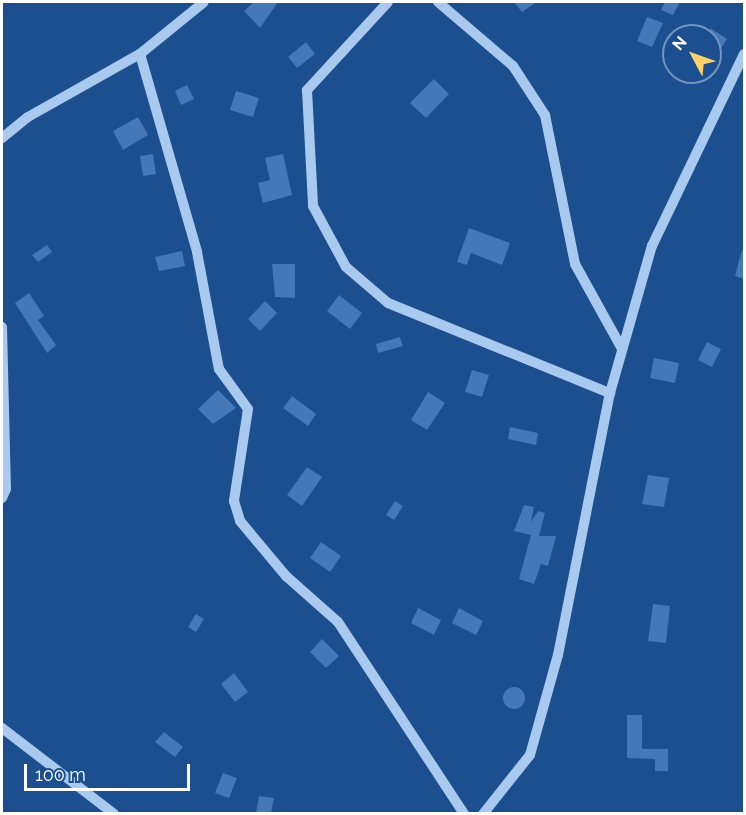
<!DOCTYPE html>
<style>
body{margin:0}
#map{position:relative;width:746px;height:815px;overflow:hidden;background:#1b4f8f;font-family:Raleway,sans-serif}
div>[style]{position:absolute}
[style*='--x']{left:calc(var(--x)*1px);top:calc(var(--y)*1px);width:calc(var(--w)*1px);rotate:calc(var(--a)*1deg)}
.building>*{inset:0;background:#4478b7}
.round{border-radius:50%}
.minor>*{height:10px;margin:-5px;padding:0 5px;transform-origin:5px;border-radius:5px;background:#a9c9ee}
span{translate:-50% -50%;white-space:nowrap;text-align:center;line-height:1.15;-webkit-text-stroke:4.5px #1b4f8f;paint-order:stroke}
.frame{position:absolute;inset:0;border:3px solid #fff;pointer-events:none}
.north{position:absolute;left:662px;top:24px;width:60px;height:60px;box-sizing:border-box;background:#1b4f8f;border:2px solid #7695bc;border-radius:50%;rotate:311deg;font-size:16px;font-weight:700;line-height:24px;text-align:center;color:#fff}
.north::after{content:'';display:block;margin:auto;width:21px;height:27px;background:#ffd166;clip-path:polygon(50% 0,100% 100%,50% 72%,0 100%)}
.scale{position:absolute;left:24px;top:764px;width:166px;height:27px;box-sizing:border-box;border:3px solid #fff;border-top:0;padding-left:8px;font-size:18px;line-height:21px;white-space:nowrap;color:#fff;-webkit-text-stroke:4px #1b4f8f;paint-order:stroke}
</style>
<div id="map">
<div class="building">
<i style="clip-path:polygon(254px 2px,278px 2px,260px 28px,244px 11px)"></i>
<i style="clip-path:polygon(514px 2px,537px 2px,522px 12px)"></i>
<i style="clip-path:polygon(665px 2px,680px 2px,673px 15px,661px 10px)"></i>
<i style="clip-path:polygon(647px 17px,663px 23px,652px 47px,637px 41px)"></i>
<i style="clip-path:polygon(710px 28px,727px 39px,710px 65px)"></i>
<i style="clip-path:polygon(306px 42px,315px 54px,297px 68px,288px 57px)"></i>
<i style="clip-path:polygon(434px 79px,449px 94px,426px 118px,410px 103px)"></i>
<i style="clip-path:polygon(187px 85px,194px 99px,181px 105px,175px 91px)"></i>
<i style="clip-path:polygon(236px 91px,259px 98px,253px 117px,230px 110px)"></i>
<i style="clip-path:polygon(138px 117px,148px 135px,123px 150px,113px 131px)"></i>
<i style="clip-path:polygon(153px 154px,156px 174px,143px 176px,140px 156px)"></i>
<i style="clip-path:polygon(283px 154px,292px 195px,263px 203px,258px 183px,270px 180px,265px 158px)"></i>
<i style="clip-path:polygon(469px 228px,510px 243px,502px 265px,471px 253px,467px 265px,457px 262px)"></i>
<i style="clip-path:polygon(47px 245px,52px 252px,38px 262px,32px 255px)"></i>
<i style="clip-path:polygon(742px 250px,744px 251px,744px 279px,735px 276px)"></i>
<i style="clip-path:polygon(182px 251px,185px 266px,159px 271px,155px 257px)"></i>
<i style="clip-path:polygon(272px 264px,295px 264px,295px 298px,275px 297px)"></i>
<i style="clip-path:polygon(29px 293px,44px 316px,38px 320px,56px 345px,47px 353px,15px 303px)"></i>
<i style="clip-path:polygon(339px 295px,362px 313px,350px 329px,327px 311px)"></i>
<i style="clip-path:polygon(265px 301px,277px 313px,260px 331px,248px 319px)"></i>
<i style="clip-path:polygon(400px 337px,403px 346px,378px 353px,376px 344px)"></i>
<i style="clip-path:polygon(707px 342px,721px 349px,712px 367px,698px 360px)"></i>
<i style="clip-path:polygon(654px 358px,679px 363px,675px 383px,650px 378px)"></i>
<i style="clip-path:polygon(472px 370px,489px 375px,482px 397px,465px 392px)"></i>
<i style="clip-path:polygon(218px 390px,236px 408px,213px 424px,198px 409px)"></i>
<i style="clip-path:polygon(428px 392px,445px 403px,427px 430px,411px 420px)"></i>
<i style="clip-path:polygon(292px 396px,316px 414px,308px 426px,283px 408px)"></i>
<i style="clip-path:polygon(510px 427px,538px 433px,536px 445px,508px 439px)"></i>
<i style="clip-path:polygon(307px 467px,322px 477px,302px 506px,287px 495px)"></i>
<i style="clip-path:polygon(648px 475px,669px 478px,664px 507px,642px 504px)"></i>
<i style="clip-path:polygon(395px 501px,403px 506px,394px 520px,386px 515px)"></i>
<i style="clip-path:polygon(524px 505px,534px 507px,531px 522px,538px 511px,545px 513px,539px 536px,556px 536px,548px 566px,541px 564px,534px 584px,519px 579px,531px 535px,514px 531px)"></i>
<i style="clip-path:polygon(321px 542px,341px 556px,330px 572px,310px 558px)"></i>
<i style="clip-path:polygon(653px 604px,670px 606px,666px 643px,648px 641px)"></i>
<i style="clip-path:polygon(418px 608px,441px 620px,434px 635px,411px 623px)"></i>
<i style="clip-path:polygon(459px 608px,483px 621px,476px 635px,452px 623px)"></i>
<i style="clip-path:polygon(196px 614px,204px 619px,196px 632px,188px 627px)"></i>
<i style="clip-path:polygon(322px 639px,339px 656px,326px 668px,310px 652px)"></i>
<i style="clip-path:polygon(234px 673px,248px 692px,235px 702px,221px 684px)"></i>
<i class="round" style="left:503px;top:687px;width:22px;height:22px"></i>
<i style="clip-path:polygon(627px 715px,642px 715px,642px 749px,668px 749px,668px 771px,655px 771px,655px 759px,627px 758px)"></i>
<i style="clip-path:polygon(164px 732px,183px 747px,175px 757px,155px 742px)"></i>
<i style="clip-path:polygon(223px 773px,237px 778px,229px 798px,215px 793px)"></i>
<i style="clip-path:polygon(259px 796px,274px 798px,271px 813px,256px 813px)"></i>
</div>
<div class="minor">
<i style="--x:388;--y:2;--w:120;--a:132.6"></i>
<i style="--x:307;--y:90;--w:116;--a:87"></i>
<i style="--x:313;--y:206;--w:69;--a:61.6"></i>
<i style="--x:346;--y:267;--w:55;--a:40.6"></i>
<i style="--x:388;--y:303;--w:240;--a:22.1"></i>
<i style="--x:438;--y:2;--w:99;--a:40.5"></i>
<i style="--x:513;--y:66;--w:59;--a:56.9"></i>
<i style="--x:545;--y:115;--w:152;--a:78.6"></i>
<i style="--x:575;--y:264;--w:95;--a:61"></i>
<i style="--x:140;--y:54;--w:206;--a:73.9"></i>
<i style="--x:197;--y:252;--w:119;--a:79.4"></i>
<i style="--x:219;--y:369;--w:49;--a:54.1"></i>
<i style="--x:248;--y:409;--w:93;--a:98.7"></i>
<i style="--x:234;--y:501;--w:21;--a:73"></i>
<i style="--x:240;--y:521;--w:72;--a:50.1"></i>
<i style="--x:286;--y:576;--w:69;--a:41.5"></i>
<i style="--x:338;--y:622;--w:230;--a:56.7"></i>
<i style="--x:2;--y:138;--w:33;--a:-39"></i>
<i style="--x:28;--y:117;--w:129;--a:-29.4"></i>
<i style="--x:140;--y:54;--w:82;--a:-39.1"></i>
<i style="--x:2;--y:327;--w:162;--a:88.6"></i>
<i style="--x:6;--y:489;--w:10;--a:114"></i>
<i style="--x:2;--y:728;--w:141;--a:37.5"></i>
<i style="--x:483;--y:814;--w:75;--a:-51.5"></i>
<i style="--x:530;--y:755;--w:104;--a:-74.4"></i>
<i style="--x:558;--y:655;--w:267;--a:-78.8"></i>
<i style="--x:610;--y:393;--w:153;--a:-74.1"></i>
<i style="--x:652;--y:246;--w:213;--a:-64.4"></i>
</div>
<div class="frame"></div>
<div class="north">N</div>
<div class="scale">100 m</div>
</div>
